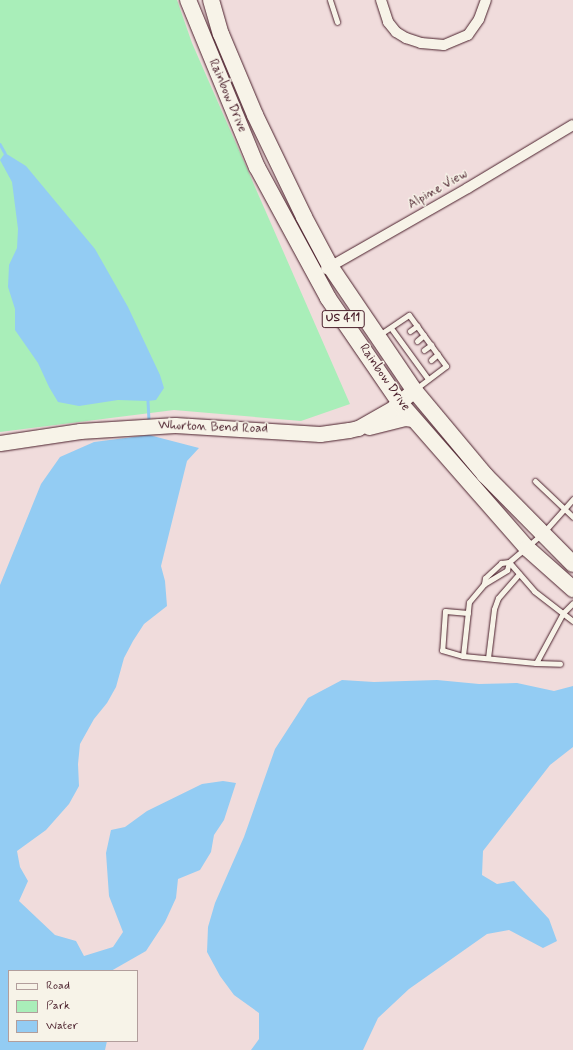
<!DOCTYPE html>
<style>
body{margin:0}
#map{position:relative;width:573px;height:1050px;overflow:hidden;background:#f0dcdc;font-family:Mynerve,sans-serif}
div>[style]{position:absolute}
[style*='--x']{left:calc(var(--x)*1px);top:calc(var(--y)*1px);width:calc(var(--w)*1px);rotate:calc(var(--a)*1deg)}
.green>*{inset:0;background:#a9eeb9}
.water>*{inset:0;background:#93ccf3}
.stream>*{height:2.5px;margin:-1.25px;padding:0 1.25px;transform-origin:1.25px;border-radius:1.25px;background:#93ccf3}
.roads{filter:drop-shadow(0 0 1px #4a1f2b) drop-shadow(0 0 1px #4a1f2b)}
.lane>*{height:5px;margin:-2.5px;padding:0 2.5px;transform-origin:2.5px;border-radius:2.5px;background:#f7f3e8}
.street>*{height:10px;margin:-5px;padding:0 5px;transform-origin:5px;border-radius:5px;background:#f7f3e8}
.secondary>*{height:15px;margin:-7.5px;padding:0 7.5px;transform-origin:7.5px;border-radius:7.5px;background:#f7f3e8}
.primary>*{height:16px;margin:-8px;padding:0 8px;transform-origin:8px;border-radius:8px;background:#f7f3e8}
span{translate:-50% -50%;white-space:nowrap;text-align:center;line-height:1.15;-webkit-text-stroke:3px #f7f3e8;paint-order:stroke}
.shield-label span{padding:1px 3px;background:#f7f3e8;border:1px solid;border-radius:3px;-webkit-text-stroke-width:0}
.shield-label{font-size:12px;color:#4a1f2b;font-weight:700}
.street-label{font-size:13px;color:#4a1f2b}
.legend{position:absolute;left:8px;top:970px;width:130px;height:72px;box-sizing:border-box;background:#f7f3e8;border:1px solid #b29e9c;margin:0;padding:5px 7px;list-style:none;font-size:12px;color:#4a1f2b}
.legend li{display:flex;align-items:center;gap:8px;height:20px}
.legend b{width:20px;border:1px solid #b29e9c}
</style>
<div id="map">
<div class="green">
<i style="clip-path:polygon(0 0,177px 0,192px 43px,350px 404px,301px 421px,174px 410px,0 432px)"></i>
</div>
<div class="water">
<i style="clip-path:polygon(5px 153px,26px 166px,95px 249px,128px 307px,160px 375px,164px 388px,156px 400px,148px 401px,118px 400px,79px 406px,58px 402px,49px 387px,38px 363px,15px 330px,15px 309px,8px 287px,9px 265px,17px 248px,18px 229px,12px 182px,0 160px)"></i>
<i style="clip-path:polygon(149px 435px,199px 448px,187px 461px,161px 566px,165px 581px,167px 606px,144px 624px,133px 641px,124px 658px,116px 687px,107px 703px,94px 719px,80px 744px,78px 764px,79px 786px,69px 804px,46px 830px,17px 851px,20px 867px,28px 881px,19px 901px,55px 935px,76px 941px,84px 956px,113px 947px,123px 932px,109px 896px,106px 853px,111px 830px,125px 827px,147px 811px,202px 784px,223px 781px,236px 783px,224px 820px,214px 835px,211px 852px,200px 870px,178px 879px,176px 898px,165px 922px,146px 951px,111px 971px,9px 971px,9px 1041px,107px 1041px,105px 1050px,0 1050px,0 585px,41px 484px,60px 457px,94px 442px)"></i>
<i style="clip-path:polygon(342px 680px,374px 682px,437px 680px,479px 684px,517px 683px,554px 691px,573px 686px,573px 747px,550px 765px,483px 851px,482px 875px,497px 884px,514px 881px,549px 919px,557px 941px,543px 948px,509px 930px,487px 934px,409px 989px,378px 1018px,363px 1050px,251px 1050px,259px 1039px,259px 1013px,234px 995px,220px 976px,207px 952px,208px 927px,215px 903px,244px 837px,275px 749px,308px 698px)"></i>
</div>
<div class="stream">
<i style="--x:0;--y:144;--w:10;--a:61"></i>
<i style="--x:148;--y:401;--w:20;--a:87"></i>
</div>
<div class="roads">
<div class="lane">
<i style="--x:330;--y:0;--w:23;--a:72"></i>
<i style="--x:391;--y:328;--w:63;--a:54"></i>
<i style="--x:410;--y:331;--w:9;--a:-36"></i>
<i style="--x:379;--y:335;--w:36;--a:-34"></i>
<i style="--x:409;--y:315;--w:63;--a:54"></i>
<i style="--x:446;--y:366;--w:39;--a:143"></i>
<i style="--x:417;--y:341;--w:9;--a:-41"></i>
<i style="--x:424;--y:350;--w:9;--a:-36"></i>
<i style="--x:431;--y:360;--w:9;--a:-41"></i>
<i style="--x:535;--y:481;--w:52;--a:43.5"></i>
<i style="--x:509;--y:562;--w:38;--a:49"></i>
<i style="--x:534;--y:591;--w:49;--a:37.6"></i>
<i style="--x:484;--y:584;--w:6;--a:-81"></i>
<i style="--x:485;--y:578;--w:22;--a:-43"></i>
<i style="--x:501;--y:563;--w:8;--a:-7"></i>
<i style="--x:509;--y:562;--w:43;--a:-40.3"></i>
<i style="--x:542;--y:534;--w:47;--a:-48.5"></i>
<i style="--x:468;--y:613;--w:23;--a:-175"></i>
<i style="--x:445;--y:611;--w:39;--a:94"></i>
<i style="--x:442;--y:650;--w:22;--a:16"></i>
<i style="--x:463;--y:656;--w:73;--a:5.5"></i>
<i style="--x:536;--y:663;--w:57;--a:-61.6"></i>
<i style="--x:563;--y:613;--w:14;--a:-45"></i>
<i style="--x:463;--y:656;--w:54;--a:-83.7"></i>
<i style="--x:469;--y:602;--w:23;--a:-50"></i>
<i style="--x:484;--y:584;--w:27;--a:-31"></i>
<i style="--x:507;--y:570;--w:8;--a:-76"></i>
<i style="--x:488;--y:658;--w:49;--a:-83"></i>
<i style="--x:494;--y:609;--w:12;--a:-70"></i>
<i style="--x:498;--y:598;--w:32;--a:-49"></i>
<i style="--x:536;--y:663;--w:24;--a:2"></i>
</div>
<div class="street">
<i style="--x:381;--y:0;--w:23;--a:72"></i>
<i style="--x:388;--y:22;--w:13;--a:51"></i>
<i style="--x:396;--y:32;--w:12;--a:31"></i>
<i style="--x:406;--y:38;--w:16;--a:18"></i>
<i style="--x:421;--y:43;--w:23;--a:5"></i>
<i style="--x:444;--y:45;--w:26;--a:-23"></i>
<i style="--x:468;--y:35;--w:19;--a:-55"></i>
<i style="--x:479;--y:19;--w:20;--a:-70"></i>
<i style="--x:326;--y:269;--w:163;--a:-29.7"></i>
<i style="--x:468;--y:188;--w:122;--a:-31"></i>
</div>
<div class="secondary">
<i style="--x:369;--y:427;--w:37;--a:-14"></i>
<i style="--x:405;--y:418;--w:8;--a:7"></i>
<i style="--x:0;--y:443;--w:81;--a:-8.5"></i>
<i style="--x:80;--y:431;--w:95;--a:-3.6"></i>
<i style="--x:175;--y:425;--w:145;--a:3.6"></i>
<i style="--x:320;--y:434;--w:29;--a:-8"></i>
<i style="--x:349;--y:430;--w:9;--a:-13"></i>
<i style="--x:358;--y:428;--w:40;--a:-29.7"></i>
<i style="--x:393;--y:408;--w:28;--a:-41"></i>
</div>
<div class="primary">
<i style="--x:188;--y:0;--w:181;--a:67.6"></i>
<i style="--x:257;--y:167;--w:149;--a:61.5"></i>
<i style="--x:328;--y:298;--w:127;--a:55.6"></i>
<i style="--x:400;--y:403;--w:193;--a:48.8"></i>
<i style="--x:527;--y:548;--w:62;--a:41.7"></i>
<i style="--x:211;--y:0;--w:35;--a:74"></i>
<i style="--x:221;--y:34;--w:88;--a:67.2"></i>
<i style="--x:255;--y:115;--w:113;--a:64.3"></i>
<i style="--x:304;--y:217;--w:55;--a:62"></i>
<i style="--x:330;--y:266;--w:150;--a:55.9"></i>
<i style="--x:414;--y:390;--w:111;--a:50.1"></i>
<i style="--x:485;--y:475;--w:125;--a:45.3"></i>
</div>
</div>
<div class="shield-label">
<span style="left:343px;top:319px">US 411</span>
</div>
<div class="street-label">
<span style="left:227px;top:96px;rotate:67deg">Rainbow Drive</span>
<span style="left:438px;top:190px;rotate:-30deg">Alpine View</span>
<span style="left:384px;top:378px;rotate:55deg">Rainbow Drive</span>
<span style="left:213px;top:428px;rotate:2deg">Whorton Bend Road</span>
</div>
<ul class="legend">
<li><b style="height:5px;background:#f7f3e8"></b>Road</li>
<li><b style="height:11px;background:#a9eeb9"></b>Park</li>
<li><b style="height:11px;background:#93ccf3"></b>Water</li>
</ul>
</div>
